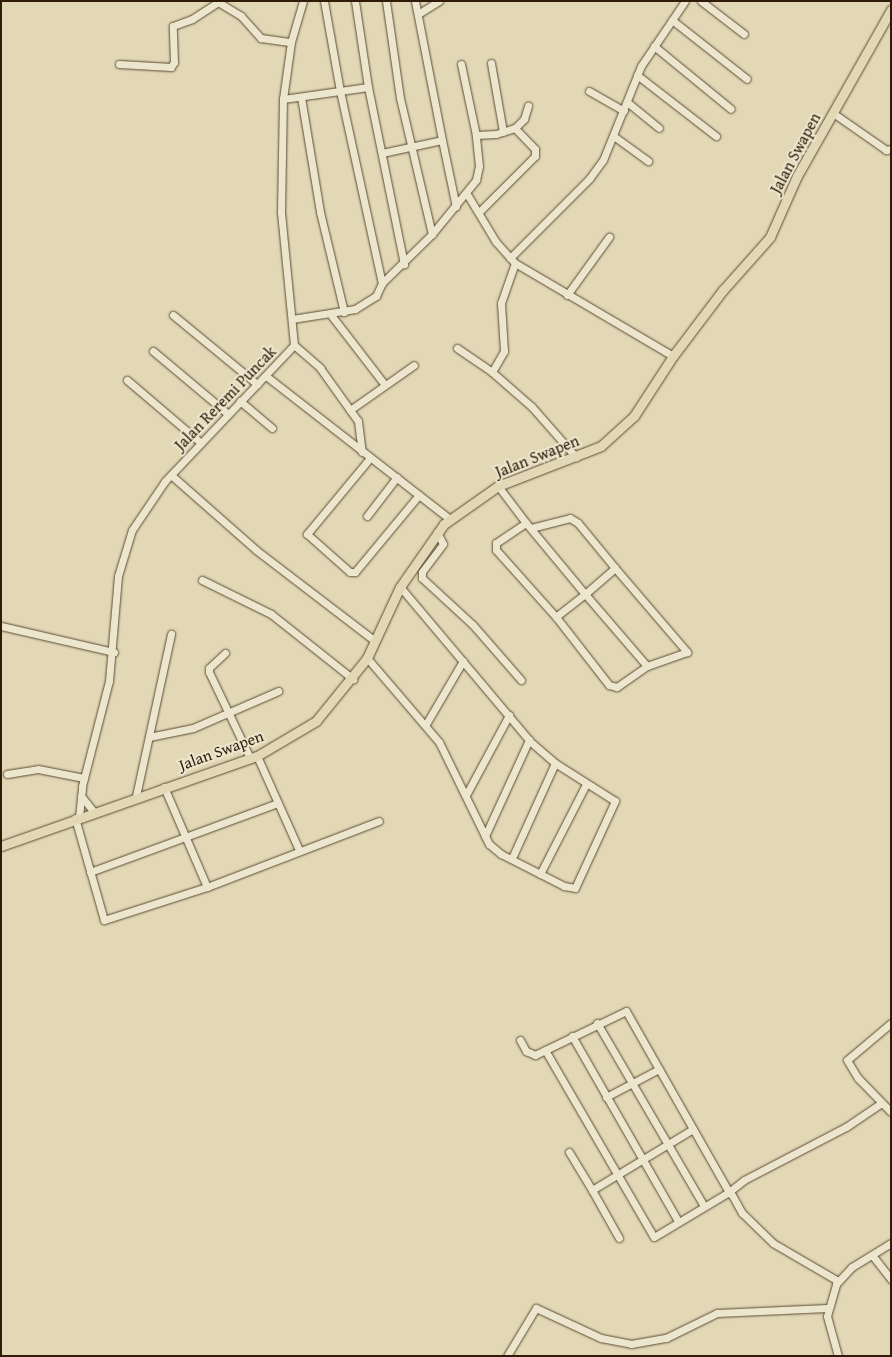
<!DOCTYPE html>
<style>
body{margin:0}
#map{position:relative;width:892px;height:1357px;overflow:hidden;background:#e2d8b5;font-family:"Gentium Book Plus",serif}
div>[style]{position:absolute}
[style*='--x']{left:calc(var(--x)*1px);top:calc(var(--y)*1px);width:calc(var(--w)*1px);rotate:calc(var(--a)*1deg)}
.roads{filter:drop-shadow(0 0 1px #5c4a33) drop-shadow(0 0 1px #5c4a33)}
.minor>*{height:7px;margin:-3.5px;padding:0 3.5px;transform-origin:3.5px;border-radius:3.5px;background:#ece6cf}
.major>*{height:9px;margin:-4.5px;padding:0 4.5px;transform-origin:4.5px;border-radius:4.5px;background:#e2d8b5}
span{translate:-50% -50%;white-space:nowrap;text-align:center;line-height:1.15;-webkit-text-stroke:4px #ece6cf;paint-order:stroke}
.street-label{font-size:16px;color:#2f1b08}
.frame{position:absolute;inset:0;border:2px solid #2f1b08;pointer-events:none}
</style>
<div id="map">
<div class="roads">
<div class="minor">
<i style="--x:324;--y:1;--w:91;--a:79.9"></i>
<i style="--x:340;--y:91;--w:197;--a:77.7"></i>
<i style="--x:355;--y:1;--w:87;--a:81.4"></i>
<i style="--x:368;--y:87;--w:181;--a:78.5"></i>
<i style="--x:386;--y:1;--w:98;--a:81.8"></i>
<i style="--x:400;--y:98;--w:140;--a:76.8"></i>
<i style="--x:415;--y:1;--w:142;--a:79"></i>
<i style="--x:701;--y:1;--w:54;--a:37.5"></i>
<i style="--x:418;--y:14;--w:25;--a:-32"></i>
<i style="--x:672;--y:20;--w:95;--a:38.2"></i>
<i style="--x:654;--y:46;--w:99;--a:39.3"></i>
<i style="--x:491;--y:63;--w:70;--a:80.1"></i>
<i style="--x:119;--y:64;--w:52;--a:3.3"></i>
<i style="--x:171;--y:67;--w:6;--a:-59"></i>
<i style="--x:174;--y:62;--w:36;--a:-92"></i>
<i style="--x:173;--y:26;--w:20;--a:-20"></i>
<i style="--x:192;--y:19;--w:31;--a:-33"></i>
<i style="--x:218;--y:2;--w:27;--a:31"></i>
<i style="--x:241;--y:16;--w:30;--a:48"></i>
<i style="--x:261;--y:38;--w:30;--a:8"></i>
<i style="--x:461;--y:64;--w:73;--a:78.1"></i>
<i style="--x:637;--y:75;--w:100;--a:37.7"></i>
<i style="--x:589;--y:91;--w:40;--a:29.7"></i>
<i style="--x:301;--y:97;--w:117;--a:80.6"></i>
<i style="--x:320;--y:212;--w:103;--a:76.5"></i>
<i style="--x:283;--y:99;--w:86;--a:-8"></i>
<i style="--x:627;--y:102;--w:41;--a:39.1"></i>
<i style="--x:833;--y:113;--w:65;--a:34.9"></i>
<i style="--x:886;--y:150;--w:5;--a:-11"></i>
<i style="--x:615;--y:137;--w:41;--a:36"></i>
<i style="--x:382;--y:153;--w:61;--a:-12.2"></i>
<i style="--x:442;--y:140;--w:68;--a:78.2"></i>
<i style="--x:467;--y:194;--w:56;--a:58.9"></i>
<i style="--x:496;--y:242;--w:28;--a:48"></i>
<i style="--x:515;--y:263;--w:183;--a:30.5"></i>
<i style="--x:479;--y:212;--w:79;--a:-45"></i>
<i style="--x:535;--y:156;--w:7;--a:-90"></i>
<i style="--x:535;--y:149;--w:29;--a:-134"></i>
<i style="--x:510;--y:258;--w:112;--a:-45"></i>
<i style="--x:589;--y:179;--w:24;--a:-54"></i>
<i style="--x:603;--y:160;--w:101;--a:-68"></i>
<i style="--x:641;--y:66;--w:78;--a:-55.9"></i>
<i style="--x:567;--y:295;--w:72;--a:-54.1"></i>
<i style="--x:173;--y:315;--w:109;--a:39.4"></i>
<i style="--x:331;--y:315;--w:88;--a:52.4"></i>
<i style="--x:292;--y:319;--w:64;--a:-9"></i>
<i style="--x:355;--y:309;--w:25;--a:-32"></i>
<i style="--x:376;--y:296;--w:14;--a:-65"></i>
<i style="--x:382;--y:283;--w:70;--a:-44.4"></i>
<i style="--x:432;--y:234;--w:70;--a:-50.8"></i>
<i style="--x:476;--y:180;--w:14;--a:-78"></i>
<i style="--x:479;--y:166;--w:31;--a:-96"></i>
<i style="--x:476;--y:135;--w:20;--a:-3"></i>
<i style="--x:496;--y:134;--w:20;--a:-18"></i>
<i style="--x:515;--y:128;--w:13;--a:-45"></i>
<i style="--x:524;--y:119;--w:14;--a:-73"></i>
<i style="--x:294;--y:345;--w:35;--a:41"></i>
<i style="--x:320;--y:368;--w:65;--a:54.4"></i>
<i style="--x:358;--y:421;--w:31;--a:83"></i>
<i style="--x:457;--y:348;--w:42;--a:34.4"></i>
<i style="--x:492;--y:372;--w:53;--a:41.2"></i>
<i style="--x:532;--y:407;--w:67;--a:48.7"></i>
<i style="--x:153;--y:351;--w:98;--a:40"></i>
<i style="--x:492;--y:372;--w:24;--a:-60"></i>
<i style="--x:504;--y:351;--w:48;--a:-93.6"></i>
<i style="--x:501;--y:303;--w:42;--a:-70.7"></i>
<i style="--x:266;--y:376;--w:233;--a:37.9"></i>
<i style="--x:127;--y:380;--w:97;--a:40.4"></i>
<i style="--x:240;--y:401;--w:42;--a:40.2"></i>
<i style="--x:350;--y:410;--w:78;--a:-35.1"></i>
<i style="--x:370;--y:458;--w:99;--a:129.7"></i>
<i style="--x:307;--y:534;--w:57;--a:41.5"></i>
<i style="--x:350;--y:572;--w:5;--a:0"></i>
<i style="--x:355;--y:572;--w:100;--a:-50.3"></i>
<i style="--x:171;--y:475;--w:113;--a:41.4"></i>
<i style="--x:256;--y:550;--w:150;--a:37.4"></i>
<i style="--x:498;--y:486;--w:46;--a:52.9"></i>
<i style="--x:367;--y:516;--w:49;--a:-52.4"></i>
<i style="--x:531;--y:528;--w:40;--a:-14.4"></i>
<i style="--x:570;--y:518;--w:9;--a:32"></i>
<i style="--x:578;--y:523;--w:58;--a:50.6"></i>
<i style="--x:615;--y:568;--w:40;--a:139"></i>
<i style="--x:585;--y:594;--w:95;--a:49.3"></i>
<i style="--x:647;--y:666;--w:37;--a:145"></i>
<i style="--x:617;--y:687;--w:8;--a:-166"></i>
<i style="--x:609;--y:685;--w:86;--a:-127.9"></i>
<i style="--x:556;--y:617;--w:90;--a:-131.8"></i>
<i style="--x:496;--y:550;--w:7;--a:-90"></i>
<i style="--x:496;--y:543;--w:36;--a:-34"></i>
<i style="--x:526;--y:523;--w:92;--a:50.3"></i>
<i style="--x:585;--y:594;--w:37;--a:142"></i>
<i style="--x:437;--y:532;--w:13;--a:63"></i>
<i style="--x:443;--y:544;--w:35;--a:127"></i>
<i style="--x:422;--y:572;--w:6;--a:90"></i>
<i style="--x:422;--y:578;--w:69;--a:42.7"></i>
<i style="--x:473;--y:625;--w:73;--a:48.9"></i>
<i style="--x:615;--y:568;--w:111;--a:49.4"></i>
<i style="--x:687;--y:652;--w:42;--a:160.7"></i>
<i style="--x:202;--y:580;--w:77;--a:26.2"></i>
<i style="--x:271;--y:614;--w:105;--a:38.4"></i>
<i style="--x:1;--y:626;--w:116;--a:13"></i>
<i style="--x:225;--y:653;--w:22;--a:137"></i>
<i style="--x:209;--y:668;--w:4;--a:90"></i>
<i style="--x:209;--y:672;--w:95;--a:64.5"></i>
<i style="--x:367;--y:658;--w:111;--a:49.4"></i>
<i style="--x:439;--y:742;--w:114;--a:63.9"></i>
<i style="--x:489;--y:844;--w:16;--a:40"></i>
<i style="--x:501;--y:854;--w:71;--a:26.9"></i>
<i style="--x:564;--y:886;--w:11;--a:10"></i>
<i style="--x:575;--y:888;--w:96;--a:-65.3"></i>
<i style="--x:615;--y:801;--w:71;--a:-147.7"></i>
<i style="--x:555;--y:763;--w:35;--a:-139"></i>
<i style="--x:529;--y:740;--w:200;--a:-130.1"></i>
<i style="--x:426;--y:724;--w:73;--a:-59.6"></i>
<i style="--x:149;--y:737;--w:45;--a:-11.6"></i>
<i style="--x:193;--y:728;--w:93;--a:-23.5"></i>
<i style="--x:257;--y:756;--w:103;--a:65.9"></i>
<i style="--x:7;--y:774;--w:31;--a:-9"></i>
<i style="--x:38;--y:769;--w:47;--a:11.1"></i>
<i style="--x:164;--y:787;--w:109;--a:66.7"></i>
<i style="--x:466;--y:795;--w:91;--a:-61.7"></i>
<i style="--x:81;--y:796;--w:19;--a:51"></i>
<i style="--x:136;--y:796;--w:166;--a:-77.8"></i>
<i style="--x:79;--y:817;--w:31;--a:-84"></i>
<i style="--x:82;--y:786;--w:108;--a:-75.6"></i>
<i style="--x:109;--y:681;--w:105;--a:-85.1"></i>
<i style="--x:118;--y:576;--w:48;--a:-73.1"></i>
<i style="--x:132;--y:530;--w:59;--a:-56"></i>
<i style="--x:165;--y:481;--w:187;--a:-46.5"></i>
<i style="--x:294;--y:345;--w:134;--a:-95.6"></i>
<i style="--x:281;--y:212;--w:113;--a:-89"></i>
<i style="--x:283;--y:99;--w:58;--a:-82"></i>
<i style="--x:291;--y:42;--w:43;--a:-73.7"></i>
<i style="--x:75;--y:818;--w:106;--a:74.1"></i>
<i style="--x:104;--y:920;--w:108;--a:-17.8"></i>
<i style="--x:207;--y:887;--w:184;--a:-21"></i>
<i style="--x:485;--y:836;--w:106;--a:-65.4"></i>
<i style="--x:512;--y:858;--w:104;--a:-65.6"></i>
<i style="--x:90;--y:872;--w:200;--a:-20.2"></i>
<i style="--x:540;--y:874;--w:101;--a:-62.9"></i>
<i style="--x:597;--y:1023;--w:212;--a:59.7"></i>
<i style="--x:891;--y:1023;--w:57;--a:139.9"></i>
<i style="--x:847;--y:1060;--w:21;--a:59"></i>
<i style="--x:858;--y:1078;--w:47;--a:45.9"></i>
<i style="--x:572;--y:1036;--w:213;--a:60.2"></i>
<i style="--x:520;--y:1040;--w:13;--a:61"></i>
<i style="--x:526;--y:1051;--w:10;--a:24"></i>
<i style="--x:535;--y:1055;--w:101;--a:-25.8"></i>
<i style="--x:626;--y:1011;--w:210;--a:60.4"></i>
<i style="--x:545;--y:1050;--w:216;--a:59.8"></i>
<i style="--x:654;--y:1237;--w:87;--a:-31"></i>
<i style="--x:606;--y:1097;--w:60;--a:-27.8"></i>
<i style="--x:569;--y:1152;--w:44;--a:58.8"></i>
<i style="--x:592;--y:1190;--w:118;--a:-31.1"></i>
<i style="--x:592;--y:1190;--w:55;--a:60.6"></i>
<i style="--x:872;--y:1255;--w:31;--a:52"></i>
<i style="--x:838;--y:1281;--w:75;--a:-149.7"></i>
<i style="--x:773;--y:1243;--w:43;--a:-135.9"></i>
<i style="--x:742;--y:1213;--w:25;--a:-119"></i>
<i style="--x:730;--y:1191;--w:18;--a:-38"></i>
<i style="--x:744;--y:1180;--w:115;--a:-27.5"></i>
<i style="--x:846;--y:1127;--w:41;--a:-34.1"></i>
<i style="--x:507;--y:1356;--w:56;--a:-58.9"></i>
<i style="--x:536;--y:1308;--w:72;--a:24.8"></i>
<i style="--x:601;--y:1338;--w:31;--a:11"></i>
<i style="--x:631;--y:1344;--w:36;--a:-10"></i>
<i style="--x:666;--y:1338;--w:57;--a:-26.1"></i>
<i style="--x:717;--y:1313;--w:110;--a:-2.6"></i>
<i style="--x:838;--y:1356;--w:41;--a:-105.4"></i>
<i style="--x:827;--y:1316;--w:33;--a:-74"></i>
<i style="--x:836;--y:1284;--w:23;--a:-47"></i>
<i style="--x:852;--y:1267;--w:46;--a:-31.6"></i>
</div>
<div class="major">
<i style="--x:1;--y:846;--w:271;--a:-19.4"></i>
<i style="--x:257;--y:756;--w:69;--a:-30.7"></i>
<i style="--x:316;--y:721;--w:81;--a:-51"></i>
<i style="--x:367;--y:658;--w:78;--a:-65.1"></i>
<i style="--x:400;--y:587;--w:77;--a:-55.1"></i>
<i style="--x:444;--y:524;--w:66;--a:-35.1"></i>
<i style="--x:498;--y:486;--w:110;--a:-21.2"></i>
<i style="--x:601;--y:446;--w:45;--a:-42.3"></i>
<i style="--x:634;--y:416;--w:72;--a:-57"></i>
<i style="--x:673;--y:356;--w:83;--a:-52.9"></i>
<i style="--x:723;--y:290;--w:71;--a:-48.4"></i>
<i style="--x:770;--y:237;--w:67;--a:-66.1"></i>
<i style="--x:797;--y:176;--w:191;--a:-60.5"></i>
</div>
</div>
<div class="street-label">
<span style="left:795px;top:153px;rotate:-62deg">Jalan Swapen</span>
<span style="left:225px;top:398px;rotate:-46deg">Jalan Reremi Puncak</span>
<span style="left:537px;top:456px;rotate:-22deg">Jalan Swapen</span>
<span style="left:221px;top:750px;rotate:-20deg">Jalan Swapen</span>
</div>
<div class="frame"></div>
</div>
